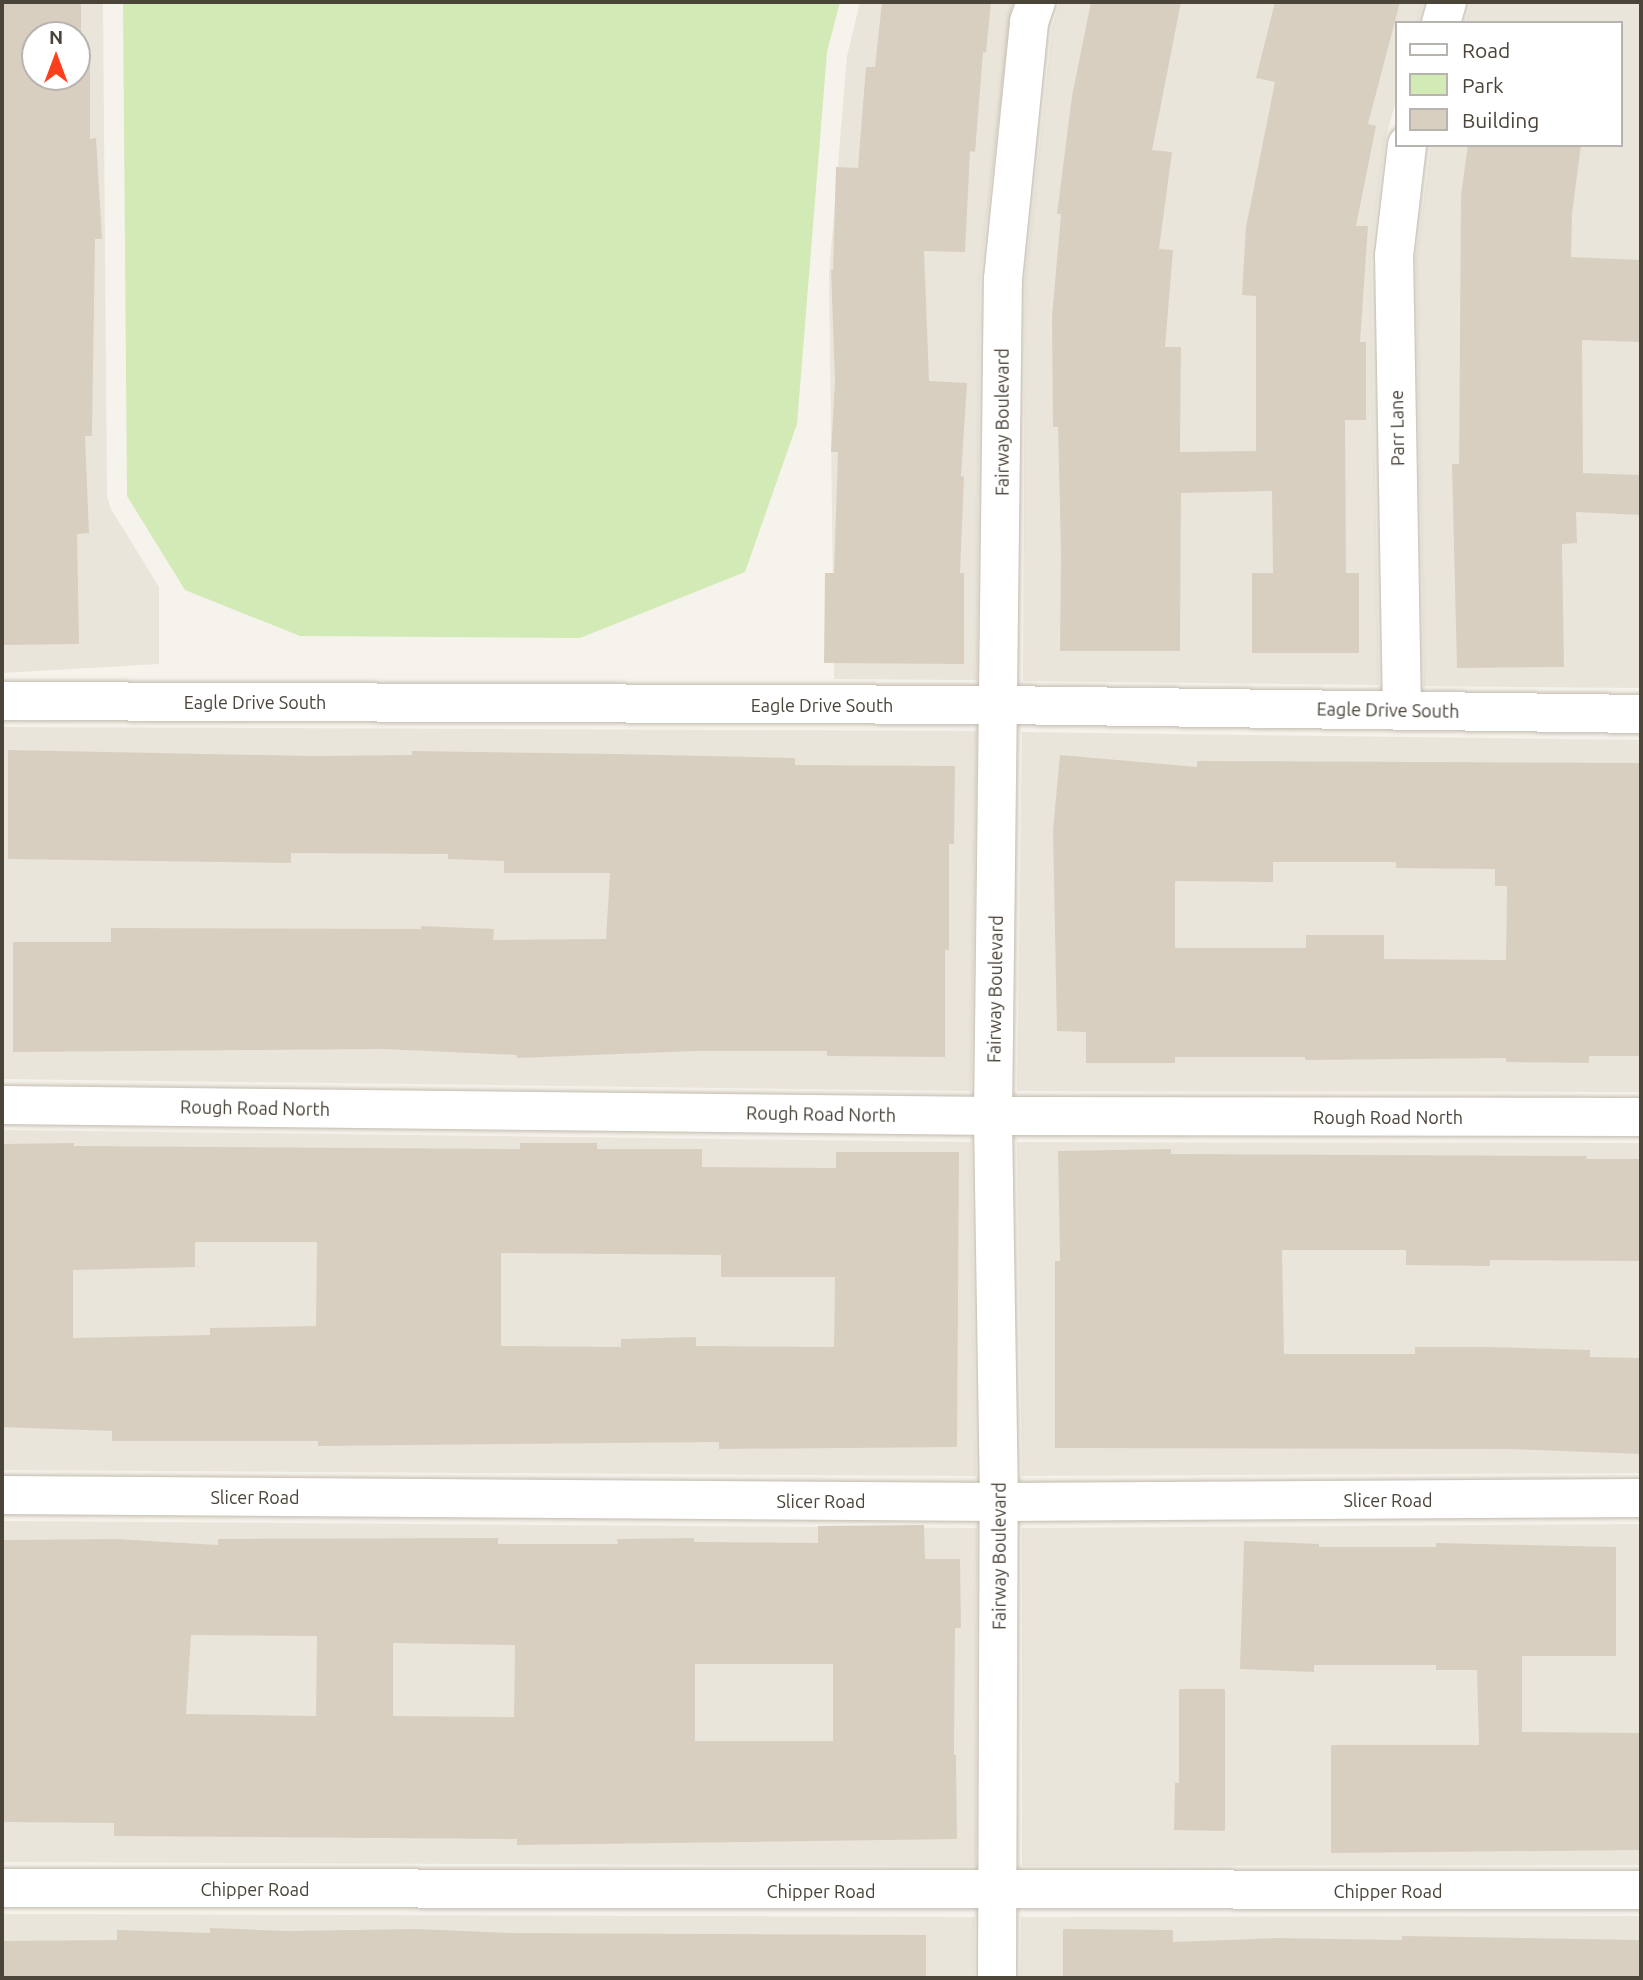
<!DOCTYPE html>
<style>
body{margin:0}
#map{position:relative;width:1643px;height:1980px;overflow:hidden;background:#f6f3ec;font-family:Ubuntu,sans-serif}
div>[style]{position:absolute}
[style*='--x']{left:calc(var(--x)*1px);top:calc(var(--y)*1px);width:calc(var(--w)*1px);rotate:calc(var(--a)*1deg)}
.residential>*{inset:0;background:#eae5da}
.green>*{inset:0;background:#d2eab5}
.building>*{inset:0;background:#d8cfc1}
.roads{filter:drop-shadow(0 0 2px #c2bbae) drop-shadow(0 0 2px #c2bbae)}
.minor>*{height:38px;margin:-19px;padding:0 19px;transform-origin:19px;border-radius:19px;background:#fff}
span{translate:-50% -50%;white-space:nowrap;text-align:center;line-height:1.15;-webkit-text-stroke:5px #fff;paint-order:stroke}
.street-label{font-size:18px;color:#4b4439}
.frame{position:absolute;inset:0;border:4px solid #4b4439;pointer-events:none}
.legend{position:absolute;left:1395px;top:21px;width:228px;height:126px;box-sizing:border-box;background:#fff;border:2px solid #b7b4b0;margin:0;padding:9px 12px;list-style:none;font-size:21px;color:#4b4439}
.legend li{display:flex;align-items:center;gap:14px;height:35px}
.legend b{width:35px;border:2px solid #b7b4b0}
.north{position:absolute;left:21px;top:21px;width:70px;height:70px;box-sizing:border-box;background:#fff;border:2px solid #b7b4b0;border-radius:50%;rotate:0deg;font-size:19px;font-weight:700;line-height:28px;text-align:center;color:#4b4439}
.north::after{content:'';display:block;margin:auto;width:24px;height:32px;background:#fc3f1d;clip-path:polygon(50% 0,100% 100%,50% 72%,0 100%)}
</style>
<div id="map">
<div class="residential">
<i style="clip-path:polygon(evenodd,2px 2px,103px 2px,107px 496px,111px 509px,159px 587px,159px 664px,2px 673px,2px 2px,35px 35px,77px 35px,77px 77px,35px 77px,35px 35px)"></i>
<i style="clip-path:polygon(860px 2px,1012px 2px,980px 279px,977px 680px,834px 679px,829px 274px,847px 56px)"></i>
<i style="clip-path:polygon(1060px 2px,1423px 2px,1418px 23px,1396px 23px,1396px 100px,1385px 141px,1371px 256px,1379px 685px,1023px 681px,1025px 281px,1052px 28px)"></i>
<i style="clip-path:polygon(1471px 2px,1641px 2px,1641px 688px,1424px 686px,1416px 257px,1431px 145px,1620px 145px,1620px 23px,1465px 23px)"></i>
<i style="clip-path:polygon(2px 727px,977px 731px,971px 1091px,2px 1079px)"></i>
<i style="clip-path:polygon(1022px 732px,1641px 740px,1641px 1092px,1017px 1091px)"></i>
<i style="clip-path:polygon(2px 1130px,971px 1142px,976px 1476px,2px 1470px)"></i>
<i style="clip-path:polygon(1017px 1142px,1641px 1143px,1641px 1473px,1022px 1476px)"></i>
<i style="clip-path:polygon(2px 1521px,977px 1528px,976px 1866px,2px 1862px)"></i>
<i style="clip-path:polygon(1641px 1524px,1641px 1865px,1022px 1866px,1022px 1528px)"></i>
<i style="clip-path:polygon(2px 1914px,975px 1917px,974px 1978px,2px 1978px)"></i>
<i style="clip-path:polygon(1641px 1916px,1641px 1978px,1020px 1978px,1021px 1917px)"></i>
</div>
<div class="green">
<i style="clip-path:polygon(123px 2px,840px 2px,827px 52px,797px 424px,745px 572px,580px 638px,300px 636px,185px 590px,127px 496px)"></i>
</div>
<div class="building">
<i style="clip-path:polygon(evenodd,2px 2px,81px 2px,81px 50px,90px 50px,90px 139px,96px 138px,102px 239px,95px 239px,92px 436px,85px 436px,89px 533px,77px 534px,79px 644px,2px 645px,2px 2px,35px 35px,77px 35px,77px 77px,35px 77px,35px 35px)"></i>
<i style="clip-path:polygon(882px 2px,991px 2px,986px 53px,983px 52px,975px 152px,970px 151px,965px 252px,924px 251px,929px 381px,967px 383px,961px 476px,964px 477px,960px 573px,964px 573px,964px 664px,824px 663px,825px 573px,834px 573px,838px 452px,831px 452px,835px 381px,831px 270px,833px 270px,836px 167px,858px 168px,866px 67px,875px 67px)"></i>
<i style="clip-path:polygon(1091px 2px,1181px 2px,1152px 150px,1172px 152px,1159px 249px,1173px 250px,1165px 347px,1181px 347px,1180px 452px,1256px 451px,1256px 296px,1242px 295px,1246px 227px,1275px 82px,1256px 78px,1275px 2px,1400px 2px,1368px 124px,1376px 126px,1356px 226px,1368px 226px,1360px 342px,1366px 342px,1366px 420px,1345px 420px,1346px 573px,1359px 573px,1359px 653px,1252px 653px,1252px 573px,1273px 573px,1272px 491px,1181px 493px,1180px 651px,1060px 651px,1061px 554px,1058px 427px,1053px 427px,1052px 317px,1061px 214px,1057px 214px,1072px 96px)"></i>
<i style="clip-path:polygon(1468px 145px,1581px 145px,1572px 214px,1571px 257px,1641px 260px,1641px 342px,1582px 340px,1583px 473px,1641px 475px,1641px 515px,1576px 512px,1577px 543px,1562px 544px,1564px 667px,1457px 668px,1452px 464px,1459px 464px,1461px 195px)"></i>
<i style="clip-path:polygon(8px 750px,311px 756px,412px 755px,412px 751px,617px 754px,795px 758px,795px 765px,955px 766px,954px 844px,949px 844px,949px 950px,945px 950px,945px 1057px,827px 1056px,827px 1051px,696px 1051px,517px 1058px,517px 1055px,383px 1049px,13px 1052px,13px 942px,111px 942px,111px 928px,421px 929px,421px 926px,494px 929px,493px 940px,606px 939px,610px 873px,504px 873px,504px 861px,448px 859px,448px 854px,291px 853px,291px 863px,8px 859px)"></i>
<i style="clip-path:polygon(evenodd,1060px 755px,1197px 767px,1197px 761px,1641px 763px,1641px 1056px,1589px 1056px,1589px 1063px,1506px 1062px,1506px 1058px,1305px 1060px,1305px 1057px,1175px 1057px,1175px 1063px,1086px 1063px,1086px 1032px,1057px 1031px,1053px 830px,1060px 755px,1273px 862px,1396px 862px,1396px 868px,1495px 869px,1495px 886px,1507px 886px,1506px 960px,1384px 959px,1384px 935px,1306px 935px,1306px 948px,1175px 948px,1175px 881px,1273px 882px,1273px 862px)"></i>
<i style="clip-path:polygon(evenodd,74px 1143px,74px 1146px,520px 1149px,520px 1143px,597px 1143px,597px 1149px,702px 1149px,702px 1167px,836px 1168px,836px 1152px,959px 1152px,957px 1447px,719px 1449px,719px 1442px,318px 1446px,318px 1441px,112px 1441px,112px 1431px,2px 1427px,2px 1144px,74px 1143px,195px 1242px,317px 1242px,316px 1326px,210px 1328px,210px 1335px,73px 1338px,73px 1270px,195px 1267px,195px 1242px,74px 1143px,501px 1253px,721px 1255px,721px 1277px,835px 1277px,834px 1347px,696px 1346px,696px 1337px,621px 1339px,621px 1347px,501px 1346px,501px 1253px)"></i>
<i style="clip-path:polygon(1171px 1149px,1171px 1154px,1587px 1156px,1586px 1159px,1641px 1159px,1641px 1261px,1490px 1260px,1490px 1266px,1406px 1265px,1406px 1250px,1282px 1250px,1284px 1354px,1415px 1354px,1415px 1347px,1489px 1347px,1590px 1350px,1590px 1357px,1641px 1358px,1641px 1454px,1508px 1449px,1055px 1448px,1055px 1261px,1060px 1261px,1058px 1151px)"></i>
<i style="clip-path:polygon(evenodd,924px 1525px,925px 1559px,960px 1559px,961px 1628px,955px 1628px,954px 1755px,956px 1755px,957px 1839px,517px 1845px,517px 1839px,114px 1836px,114px 1823px,2px 1822px,2px 1540px,116px 1539px,218px 1545px,218px 1539px,498px 1538px,498px 1544px,618px 1544px,617px 1539px,694px 1538px,694px 1542px,818px 1543px,818px 1526px,924px 1525px,191px 1635px,317px 1636px,316px 1716px,186px 1714px,191px 1635px,924px 1525px,393px 1643px,515px 1645px,514px 1717px,393px 1716px,393px 1643px,924px 1525px,695px 1664px,833px 1664px,833px 1741px,695px 1741px,695px 1664px)"></i>
<i style="clip-path:polygon(1244px 1541px,1319px 1544px,1319px 1547px,1436px 1547px,1436px 1543px,1616px 1547px,1616px 1656px,1522px 1656px,1522px 1732px,1641px 1733px,1641px 1850px,1331px 1853px,1331px 1745px,1479px 1745px,1477px 1670px,1436px 1670px,1436px 1665px,1314px 1665px,1314px 1672px,1240px 1669px)"></i>
<i style="clip-path:polygon(1179px 1689px,1225px 1689px,1225px 1831px,1174px 1830px,1175px 1783px,1179px 1783px)"></i>
<i style="clip-path:polygon(210px 1928px,289px 1931px,417px 1929px,511px 1933px,926px 1935px,926px 1978px,2px 1978px,2px 1941px,117px 1940px,117px 1930px,210px 1933px)"></i>
<i style="clip-path:polygon(1063px 1929px,1173px 1930px,1173px 1942px,1276px 1938px,1402px 1940px,1402px 1936px,1641px 1940px,1641px 1978px,1063px 1978px)"></i>
</div>
<div class="roads">
<div class="minor">
<i style="--x:1441;--y:23;--w:22;--a:-74"></i>
<i style="--x:2;--y:701;--w:997;--a:0.23"></i>
<i style="--x:999;--y:705;--w:642;--a:0.8"></i>
<i style="--x:1402;--y:711;--w:455;--a:-91"></i>
<i style="--x:1394;--y:256;--w:112;--a:-83.3"></i>
<i style="--x:2;--y:1105;--w:991;--a:0.64"></i>
<i style="--x:993;--y:1116;--w:648;--a:0.09"></i>
<i style="--x:2;--y:1495;--w:997;--a:0.4"></i>
<i style="--x:999;--y:1502;--w:642;--a:-0.36"></i>
<i style="--x:2;--y:1888;--w:1639;--a:0.07"></i>
<i style="--x:997;--y:1978;--w:476;--a:-89.8"></i>
<i style="--x:999;--y:1502;--w:386;--a:-90.9"></i>
<i style="--x:993;--y:1116;--w:837;--a:-89.32"></i>
<i style="--x:1003;--y:279;--w:258;--a:-84.2"></i>
<i style="--x:1029;--y:22;--w:21;--a:-71"></i>
</div>
</div>
<div class="street-label">
<span style="left:1002px;top:422px;rotate:-90deg">Fairway Boulevard</span>
<span style="left:1397px;top:428px;rotate:-91deg">Parr Lane</span>
<span style="left:255px;top:702px">Eagle Drive South</span>
<span style="left:822px;top:705px">Eagle Drive South</span>
<span style="left:1388px;top:710px;rotate:1deg">Eagle Drive South</span>
<span style="left:995px;top:989px;rotate:-89deg">Fairway Boulevard</span>
<span style="left:255px;top:1108px;rotate:1deg">Rough Road North</span>
<span style="left:821px;top:1114px;rotate:1deg">Rough Road North</span>
<span style="left:1388px;top:1117px">Rough Road North</span>
<span style="left:255px;top:1497px">Slicer Road</span>
<span style="left:1388px;top:1500px">Slicer Road</span>
<span style="left:821px;top:1501px">Slicer Road</span>
<span style="left:999px;top:1556px;rotate:-90deg">Fairway Boulevard</span>
<span style="left:255px;top:1889px">Chipper Road</span>
<span style="left:821px;top:1891px">Chipper Road</span>
<span style="left:1388px;top:1891px">Chipper Road</span>
</div>
<div class="frame"></div>
<ul class="legend">
<li><b style="height:9px;background:#fff"></b>Road</li>
<li><b style="height:19px;background:#d2eab5"></b>Park</li>
<li><b style="height:19px;background:#d8cfc1"></b>Building</li>
</ul>
<div class="north">N</div>
</div>
